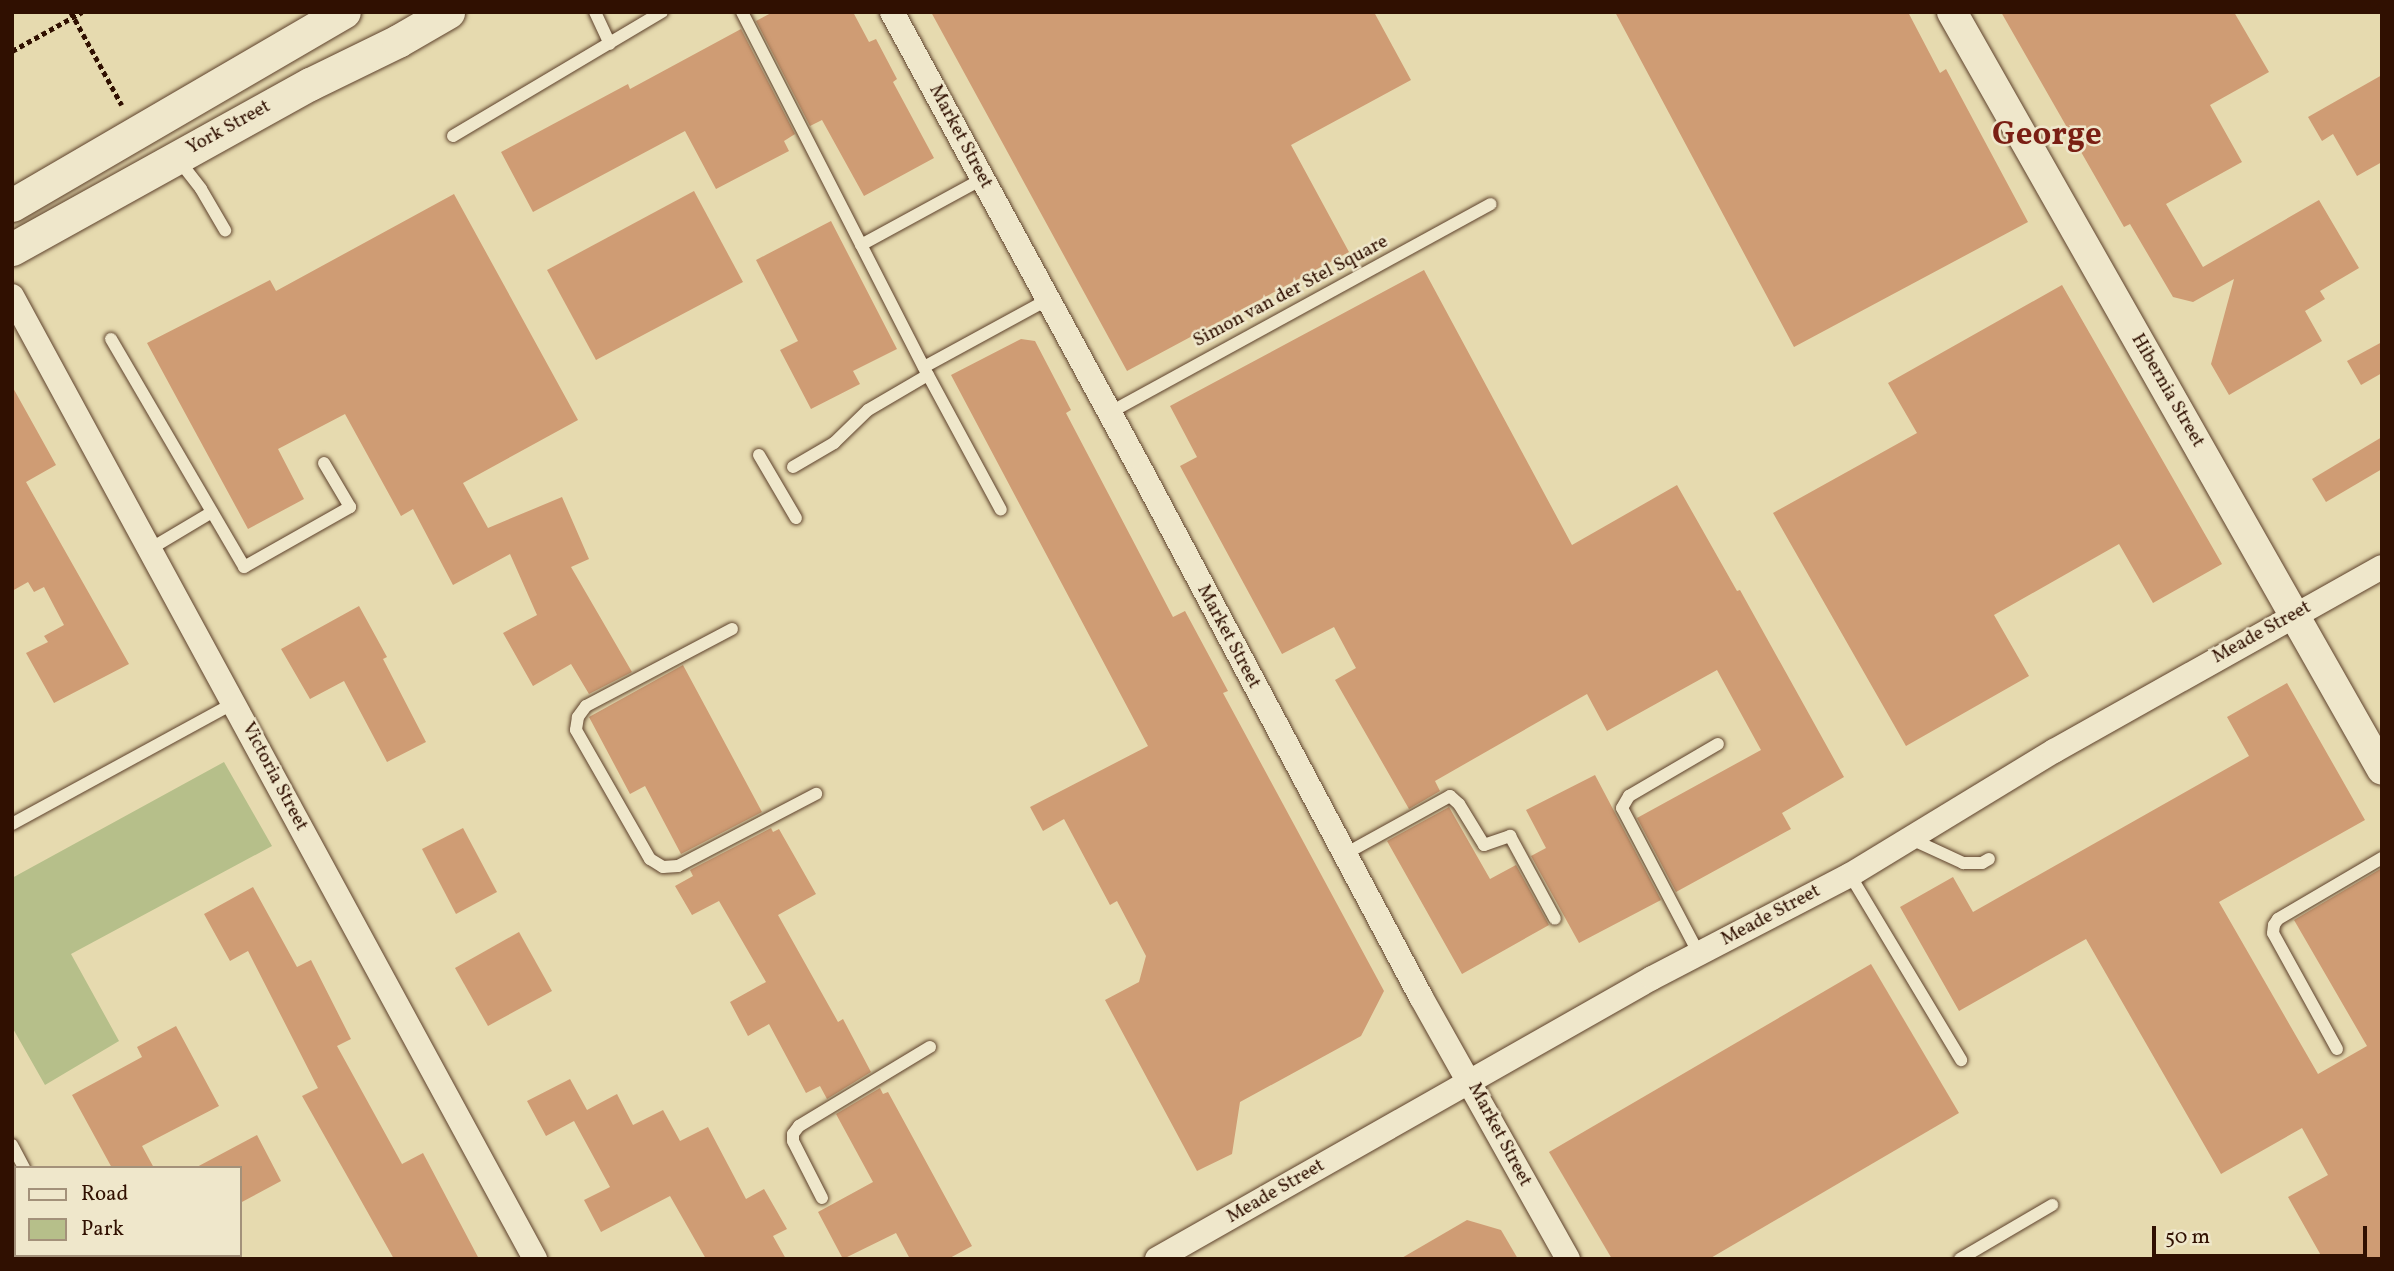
<!DOCTYPE html>
<style>
body{margin:0}
#map{position:relative;width:2394px;height:1271px;overflow:hidden;background:#e6daaf;font-family:Vollkorn,serif}
div>[style]{position:absolute}
[style*='--x']{left:calc(var(--x)*1px);top:calc(var(--y)*1px);width:calc(var(--w)*1px);rotate:calc(var(--a)*1deg)}
.green>*{inset:0;background:#b6bf8a}
.building>*{inset:0;background:#cf9c74}
.path>*{height:4.5px;margin-top:-2.25px;transform-origin:0;background:repeating-linear-gradient(90deg,#301001 0 5px,transparent 0 8.5px)}
.roads{filter:drop-shadow(0 0 2px #5e422c) drop-shadow(0 0 2px #5e422c)}
.service>*{height:12px;margin:-6px;padding:0 6px;transform-origin:6px;border-radius:6px;background:#efe7cb}
.minor>*{height:24px;margin:-12px;padding:0 12px;transform-origin:12px;border-radius:12px;background:#efe7cb}
.tertiary>*{height:30px;margin:-15px;padding:0 15px;transform-origin:15px;border-radius:15px;background:#efe7cb}
.secondary>*{height:33px;margin:-16.5px;padding:0 16.5px;transform-origin:16.5px;border-radius:16.5px;background:#efe7cb}
span{translate:-50% -50%;white-space:nowrap;text-align:center;line-height:1.15;-webkit-text-stroke:5px #efe7cb;paint-order:stroke}
.street-label{font-size:19px;color:#301001}
.town-label{font-size:33px;color:#7a1f14;font-weight:700}
.frame{position:absolute;inset:0;border:14px solid #301001;pointer-events:none}
.legend{position:absolute;left:14px;top:1166px;width:228px;height:91px;box-sizing:border-box;background:#efe7cb;border:2px solid #a3917a;margin:0;padding:9px 12px;list-style:none;font-size:21px;color:#301001}
.legend li{display:flex;align-items:center;gap:14px;height:35px}
.legend b{width:35px;border:2px solid #a3917a}
.scale{position:absolute;left:2152px;top:1226px;width:215px;height:32px;box-sizing:border-box;border:4px solid #301001;border-top:0;padding-left:9px;font-size:21px;line-height:24px;white-space:nowrap;color:#301001;-webkit-text-stroke:5px #efe7cb;paint-order:stroke}
</style>
<div id="map">
<div class="green">
<i style="clip-path:polygon(224px 762px,272px 846px,71px 954px,119px 1041px,45px 1085px,12px 1027px,12px 878px)"></i>
</div>
<div class="building">
<i style="clip-path:polygon(773px 12px,853px 12px,869px 42px,876px 39px,897px 79px,893px 82px,934px 158px,864px 196px,822px 120px,810px 126px,756px 21px)"></i>
<i style="clip-path:polygon(931px 12px,1374px 12px,1411px 80px,1291px 145px,1349px 252px,1127px 371px)"></i>
<i style="clip-path:polygon(1615px 12px,1908px 12px,1940px 73px,1946px 69px,2028px 222px,1794px 347px)"></i>
<i style="clip-path:polygon(2001px 12px,2234px 12px,2269px 72px,2210px 105px,2242px 162px,2166px 204px,2203px 267px,2319px 200px,2359px 268px,2320px 291px,2325px 299px,2305px 311px,2322px 341px,2229px 395px,2211px 364px,2234px 279px,2193px 302px,2173px 297px,2130px 224px,2124px 227px)"></i>
<i style="clip-path:polygon(741px 29px,795px 134px,784px 141px,789px 151px,716px 189px,685px 131px,533px 212px,501px 152px,628px 84px,630px 89px)"></i>
<i style="clip-path:polygon(2382px 75px,2382px 162px,2357px 176px,2333px 134px,2322px 141px,2308px 117px)"></i>
<i style="clip-path:polygon(694px 191px,743px 282px,596px 360px,547px 270px)"></i>
<i style="clip-path:polygon(454px 194px,578px 420px,463px 483px,488px 528px,562px 497px,589px 559px,571px 567px,632px 672px,589px 694px,571px 664px,533px 686px,503px 633px,537px 615px,510px 554px,453px 585px,413px 509px,401px 516px,345px 414px,278px 449px,304px 499px,248px 529px,147px 343px,270px 280px,276px 291px)"></i>
<i style="clip-path:polygon(831px 221px,897px 349px,853px 371px,860px 384px,811px 409px,780px 350px,798px 341px,756px 260px)"></i>
<i style="clip-path:polygon(1424px 270px,1572px 545px,1677px 485px,1737px 591px,1740px 590px,1844px 777px,1782px 813px,1791px 829px,1676px 892px,1637px 818px,1761px 750px,1717px 670px,1607px 731px,1587px 694px,1435px 781px,1440px 791px,1409px 809px,1335px 680px,1356px 668px,1334px 627px,1282px 654px,1180px 466px,1197px 457px,1170px 406px)"></i>
<i style="clip-path:polygon(2062px 285px,2222px 564px,2153px 603px,2119px 544px,1994px 615px,2029px 676px,1906px 746px,1773px 513px,1917px 433px,1888px 383px)"></i>
<i style="clip-path:polygon(1021px 339px,1035px 341px,1071px 410px,1066px 413px,1173px 617px,1185px 611px,1228px 691px,1223px 693px,1384px 991px,1361px 1036px,1240px 1102px,1232px 1154px,1197px 1171px,1105px 1000px,1139px 982px,1146px 956px,1117px 901px,1110px 905px,1064px 819px,1043px 831px,1030px 807px,1148px 746px,951px 375px)"></i>
<i style="clip-path:polygon(2382px 342px,2382px 373px,2361px 385px,2347px 361px)"></i>
<i style="clip-path:polygon(12px 386px,56px 465px,26px 482px,129px 664px,54px 703px,26px 653px,48px 642px,44px 636px,64px 625px,44px 587px,34px 592px,28px 582px,12px 591px)"></i>
<i style="clip-path:polygon(2382px 437px,2382px 469px,2326px 502px,2312px 479px)"></i>
<i style="clip-path:polygon(359px 606px,387px 657px,383px 659px,426px 742px,387px 762px,344px 681px,310px 699px,281px 649px)"></i>
<i style="clip-path:polygon(683px 665px,762px 812px,681px 854px,645px 786px,630px 794px,589px 717px)"></i>
<i style="clip-path:polygon(2287px 683px,2365px 820px,2219px 902px,2318px 1074px,2367px 1046px,2294px 920px,2382px 868px,2382px 1259px,2323px 1259px,2288px 1197px,2328px 1175px,2302px 1128px,2221px 1174px,2086px 939px,1959px 1011px,1900px 907px,1953px 877px,1973px 912px,2249px 756px,2227px 717px)"></i>
<i style="clip-path:polygon(1595px 775px,1661px 900px,1579px 943px,1531px 856px,1546px 848px,1526px 810px)"></i>
<i style="clip-path:polygon(1449px 807px,1490px 879px,1516px 865px,1549px 925px,1462px 974px,1387px 841px)"></i>
<i style="clip-path:polygon(463px 828px,497px 892px,456px 914px,422px 849px)"></i>
<i style="clip-path:polygon(771px 828px,773px 832px,779px 829px,816px 894px,778px 915px,838px 1022px,843px 1019px,871px 1072px,827px 1099px,820px 1086px,806px 1093px,769px 1024px,748px 1036px,730px 1002px,766px 982px,719px 901px,692px 915px,675px 886px,693px 876px,690px 870px)"></i>
<i style="clip-path:polygon(253px 887px,297px 967px,311px 960px,351px 1039px,337px 1046px,402px 1164px,423px 1153px,479px 1259px,394px 1259px,302px 1096px,318px 1088px,248px 951px,230px 961px,204px 914px)"></i>
<i style="clip-path:polygon(519px 932px,552px 991px,488px 1026px,455px 968px)"></i>
<i style="clip-path:polygon(1871px 964px,1959px 1113px,1709px 1259px,1612px 1259px,1549px 1152px)"></i>
<i style="clip-path:polygon(176px 1026px,219px 1106px,142px 1146px,154px 1168px,112px 1168px,72px 1095px,142px 1057px,137px 1047px)"></i>
<i style="clip-path:polygon(570px 1079px,587px 1110px,617px 1094px,633px 1125px,663px 1110px,680px 1141px,708px 1127px,746px 1199px,764px 1189px,787px 1229px,773px 1236px,786px 1259px,706px 1259px,670px 1196px,601px 1232px,584px 1200px,610px 1187px,574px 1121px,546px 1136px,527px 1101px)"></i>
<i style="clip-path:polygon(880px 1088px,883px 1094px,888px 1092px,972px 1246px,948px 1259px,910px 1259px,896px 1233px,843px 1259px,818px 1212px,873px 1182px,836px 1114px)"></i>
<i style="clip-path:polygon(257px 1135px,281px 1181px,240px 1203px,240px 1168px,195px 1168px)"></i>
<i style="clip-path:polygon(1467px 1220px,1501px 1230px,1518px 1259px,1400px 1259px)"></i>
</div>
<div class="path">
<i style="--x:71;--y:12;--w:106;--a:61.3"></i>
<i style="--x:12;--y:51;--w:80;--a:-29.1"></i>
</div>
<div class="roads">
<div class="service">
<i style="--x:595;--y:12;--w:35;--a:65"></i>
<i style="--x:742;--y:12;--w:408;--a:62.9"></i>
<i style="--x:928;--y:375;--w:153;--a:61.6"></i>
<i style="--x:453;--y:136;--w:243;--a:-30.7"></i>
<i style="--x:177;--y:158;--w:39;--a:52"></i>
<i style="--x:201;--y:189;--w:48;--a:59.7"></i>
<i style="--x:861;--y:245;--w:138;--a:-28.6"></i>
<i style="--x:111;--y:339;--w:264;--a:59.7"></i>
<i style="--x:244;--y:567;--w:122;--a:-29.5"></i>
<i style="--x:350;--y:507;--w:51;--a:-120.6"></i>
<i style="--x:924;--y:367;--w:140;--a:-28.6"></i>
<i style="--x:1109;--y:413;--w:435;--a:-28.7"></i>
<i style="--x:759;--y:455;--w:73;--a:59.6"></i>
<i style="--x:793;--y:467;--w:48;--a:-30.3"></i>
<i style="--x:834;--y:443;--w:47;--a:-44.1"></i>
<i style="--x:868;--y:410;--w:69;--a:-30.3"></i>
<i style="--x:150;--y:549;--w:72;--a:-30.8"></i>
<i style="--x:732;--y:629;--w:165;--a:152.2"></i>
<i style="--x:586;--y:706;--w:14;--a:126"></i>
<i style="--x:578;--y:717;--w:13;--a:99"></i>
<i style="--x:576;--y:730;--w:149;--a:60.2"></i>
<i style="--x:650;--y:859;--w:15;--a:32"></i>
<i style="--x:663;--y:867;--w:15;--a:-4"></i>
<i style="--x:678;--y:866;--w:156;--a:-27.6"></i>
<i style="--x:12;--y:824;--w:253;--a:-28.6"></i>
<i style="--x:1909;--y:838;--w:60;--a:24.8"></i>
<i style="--x:1963;--y:863;--w:19;--a:0"></i>
<i style="--x:1982;--y:863;--w:8;--a:-30"></i>
<i style="--x:1345;--y:854;--w:120;--a:-28.9"></i>
<i style="--x:1450;--y:796;--w:12;--a:42"></i>
<i style="--x:1459;--y:804;--w:48;--a:58.6"></i>
<i style="--x:1484;--y:845;--w:28;--a:-19"></i>
<i style="--x:1510;--y:836;--w:94;--a:61.5"></i>
<i style="--x:1850;--y:875;--w:216;--a:59"></i>
<i style="--x:1699;--y:954;--w:165;--a:-117.8"></i>
<i style="--x:1622;--y:808;--w:14;--a:-60"></i>
<i style="--x:1629;--y:796;--w:103;--a:-30.3"></i>
<i style="--x:2337;--y:1049;--w:132;--a:-118.9"></i>
<i style="--x:2273;--y:933;--w:8;--a:-83"></i>
<i style="--x:2274;--y:925;--w:7;--a:-56"></i>
<i style="--x:2278;--y:919;--w:121;--a:-30.4"></i>
<i style="--x:12;--y:1145;--w:26;--a:62"></i>
<i style="--x:822;--y:1198;--w:64;--a:-117"></i>
<i style="--x:793;--y:1141;--w:7;--a:-90"></i>
<i style="--x:793;--y:1134;--w:10;--a:-53"></i>
<i style="--x:799;--y:1126;--w:153;--a:-31.1"></i>
<i style="--x:70;--y:1255;--w:4;--a:63"></i>
<i style="--x:1960;--y:1259;--w:107;--a:-30.4"></i>
</div>
<div class="minor">
<i style="--x:892;--y:12;--w:526;--a:61.49"></i>
<i style="--x:1143;--y:474;--w:592;--a:62.01"></i>
<i style="--x:1421;--y:997;--w:300;--a:60.7"></i>
<i style="--x:12;--y:296;--w:1096;--a:61.49"></i>
<i style="--x:1157;--y:1259;--w:569;--a:-29.58"></i>
<i style="--x:1652;--y:978;--w:223;--a:-27.5"></i>
<i style="--x:1850;--y:875;--w:239;--a:-31.3"></i>
<i style="--x:2054;--y:751;--w:376;--a:-29.3"></i>
</div>
<div class="tertiary">
<i style="--x:1952;--y:12;--w:871;--a:60.43"></i>
</div>
<div class="secondary">
<i style="--x:12;--y:205;--w:384;--a:-30.2"></i>
<i style="--x:12;--y:249;--w:341;--a:-29"></i>
<i style="--x:310;--y:84;--w:98;--a:-26"></i>
<i style="--x:398;--y:41;--w:58;--a:-30.1"></i>
</div>
</div>
<div class="street-label">
<span style="left:229px;top:128px;rotate:-29deg">York Street</span>
<span style="left:960px;top:137px;rotate:62deg">Market Street</span>
<span style="left:1291px;top:292px;rotate:-28deg">Simon van der Stel Square</span>
<span style="left:2167px;top:391px;rotate:60deg">Hibernia Street</span>
<span style="left:2262px;top:633px;rotate:-29deg">Meade Street</span>
<span style="left:1228px;top:637px;rotate:62deg">Market Street</span>
<span style="left:274px;top:777px;rotate:62deg">Victoria Street</span>
<span style="left:1771px;top:916px;rotate:-28deg">Meade Street</span>
<span style="left:1499px;top:1135px;rotate:62deg">Market Street</span>
<span style="left:1276px;top:1192px;rotate:-30deg">Meade Street</span>
</div>
<div class="town-label">
<span style="left:2047px;top:137px">George</span>
</div>
<div class="frame"></div>
<ul class="legend">
<li><b style="height:9px;background:#efe7cb"></b>Road</li>
<li><b style="height:19px;background:#b6bf8a"></b>Park</li>
</ul>
<div class="scale">50 m</div>
</div>
